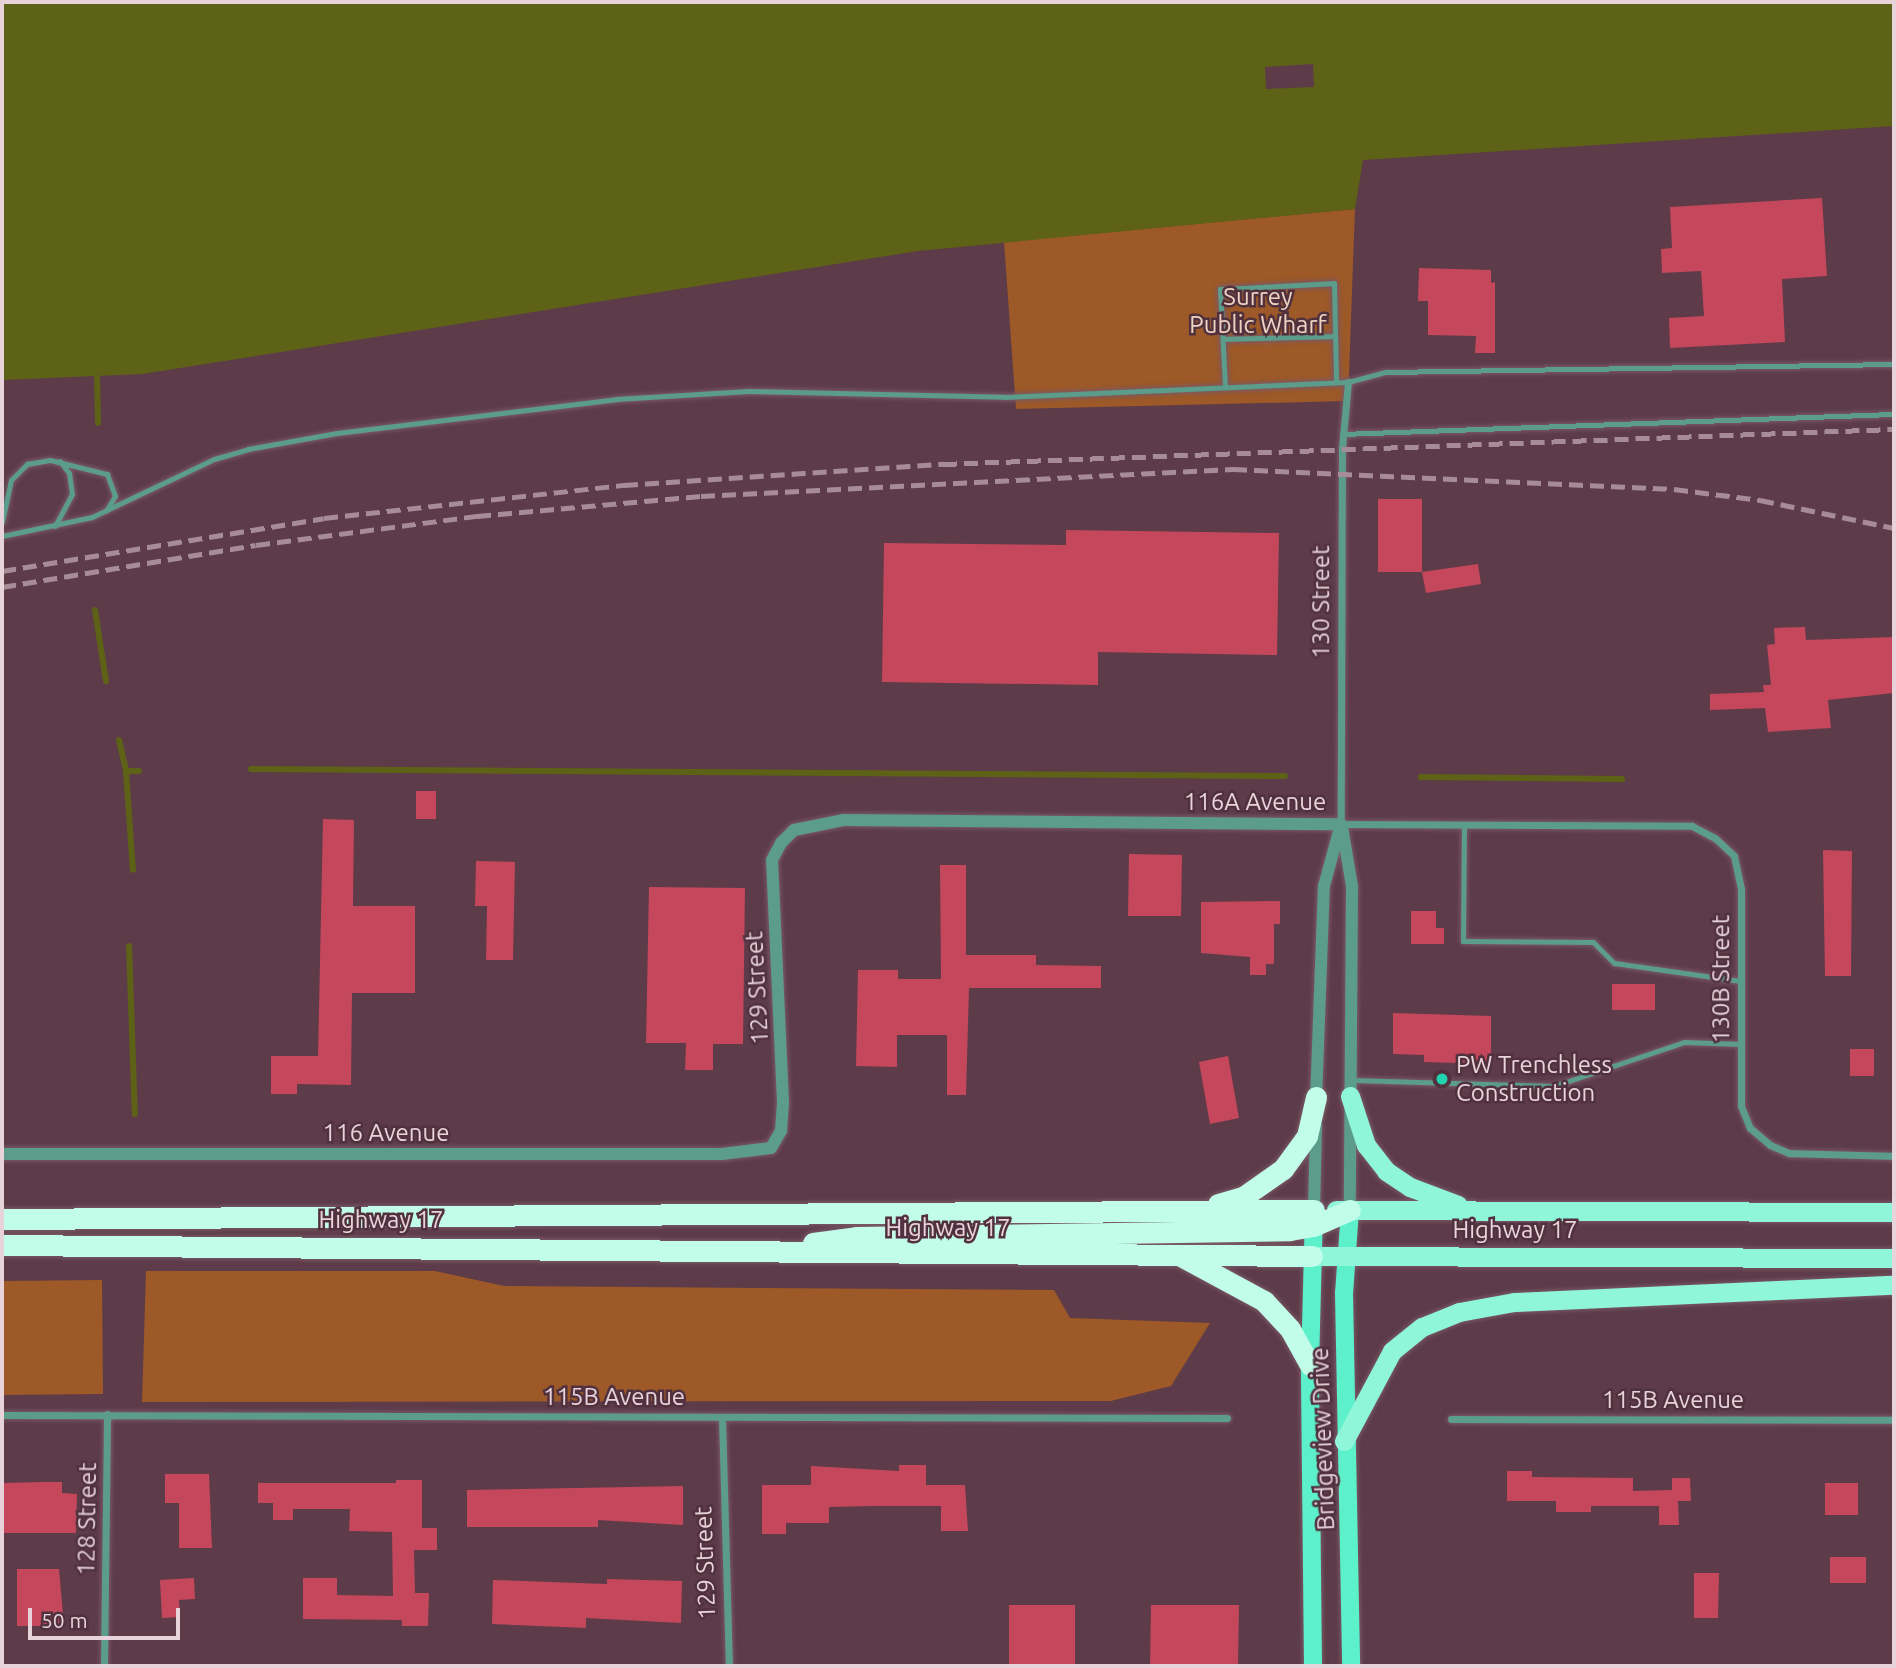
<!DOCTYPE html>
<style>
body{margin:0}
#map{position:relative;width:1896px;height:1668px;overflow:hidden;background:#5d3b49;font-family:Ubuntu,sans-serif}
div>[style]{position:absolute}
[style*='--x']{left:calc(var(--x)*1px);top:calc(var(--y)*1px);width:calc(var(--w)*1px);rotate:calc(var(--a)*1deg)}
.green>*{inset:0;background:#9d5927}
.water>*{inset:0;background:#5d6216}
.pier>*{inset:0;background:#5d3b49}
.stream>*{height:6px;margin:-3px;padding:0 3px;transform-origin:3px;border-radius:3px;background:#5d6216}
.building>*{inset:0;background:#c5475c}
.roads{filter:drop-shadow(0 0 2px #795966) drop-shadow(0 0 2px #795966)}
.service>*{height:5px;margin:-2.5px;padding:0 2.5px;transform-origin:2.5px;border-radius:2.5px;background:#5c9c8a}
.minor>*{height:7px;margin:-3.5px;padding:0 3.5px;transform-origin:3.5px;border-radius:3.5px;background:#5c9c8a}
.tertiary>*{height:12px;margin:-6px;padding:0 6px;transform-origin:6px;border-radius:6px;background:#5c9c8a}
.primary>*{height:18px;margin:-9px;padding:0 9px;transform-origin:9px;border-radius:9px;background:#5cf0cb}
.trunk>*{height:19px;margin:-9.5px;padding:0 9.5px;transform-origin:9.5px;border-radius:9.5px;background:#8ff6da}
.motorway>*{height:21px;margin:-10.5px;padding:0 10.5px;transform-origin:10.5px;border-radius:10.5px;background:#c2fdea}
.rail>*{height:5px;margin-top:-2.5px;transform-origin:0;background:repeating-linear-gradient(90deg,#a78c97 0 14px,transparent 0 21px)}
.dots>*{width:19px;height:19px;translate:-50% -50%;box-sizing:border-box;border:4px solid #51313e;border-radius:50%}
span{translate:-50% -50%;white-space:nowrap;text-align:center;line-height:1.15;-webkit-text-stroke:5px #51313e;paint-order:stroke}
.park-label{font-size:24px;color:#eed3c2}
.street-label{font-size:24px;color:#e8d3db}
.poi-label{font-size:24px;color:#e8d3db}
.left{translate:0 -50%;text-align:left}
.frame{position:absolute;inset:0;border:4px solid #e8d3db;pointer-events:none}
.scale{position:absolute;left:28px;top:1608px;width:152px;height:32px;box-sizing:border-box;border:4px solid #e8d3db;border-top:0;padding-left:9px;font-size:21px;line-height:24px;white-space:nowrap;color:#e8d3db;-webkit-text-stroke:5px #51313e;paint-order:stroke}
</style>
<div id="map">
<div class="green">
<i style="clip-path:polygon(1355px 209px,1348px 401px,1016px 409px,1004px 242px)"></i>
<i style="clip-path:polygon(146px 1271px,435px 1271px,504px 1286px,1054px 1290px,1070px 1318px,1210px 1323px,1171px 1386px,1111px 1401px,142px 1402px)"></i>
<i style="clip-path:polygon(102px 1280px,103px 1394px,2px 1395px,2px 1281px)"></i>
</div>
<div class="water">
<i style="clip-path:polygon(2px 2px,1894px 2px,1894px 126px,1363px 160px,1355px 209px,918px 251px,142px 374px,2px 380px)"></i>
</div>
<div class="pier">
<i style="clip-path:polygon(1313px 64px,1314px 87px,1266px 89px,1265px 67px)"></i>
</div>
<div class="stream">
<i style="--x:97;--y:376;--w:47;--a:88.8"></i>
<i style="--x:95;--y:610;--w:72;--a:81.2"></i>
<i style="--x:119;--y:740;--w:32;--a:77"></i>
<i style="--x:126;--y:771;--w:13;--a:0"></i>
<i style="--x:251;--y:769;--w:1034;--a:0.39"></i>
<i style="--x:126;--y:771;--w:99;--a:86"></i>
<i style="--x:1421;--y:777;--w:201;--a:0.6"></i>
<i style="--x:129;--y:946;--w:168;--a:88"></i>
</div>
<div class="building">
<i style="clip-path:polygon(1822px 198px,1827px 276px,1782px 279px,1785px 342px,1670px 348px,1669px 318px,1704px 316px,1701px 271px,1662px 273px,1661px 249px,1672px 248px,1670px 207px)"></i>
<i style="clip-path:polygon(1419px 268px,1491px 270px,1491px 283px,1495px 282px,1495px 353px,1475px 353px,1476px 336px,1428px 335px,1428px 301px,1418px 301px)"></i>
<i style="clip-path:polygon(1378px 499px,1422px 499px,1422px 572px,1378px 572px)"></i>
<i style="clip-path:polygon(1066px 530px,1279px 533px,1277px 655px,1098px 652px,1098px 685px,882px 682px,884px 543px,1066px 545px)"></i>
<i style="clip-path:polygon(1478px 564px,1481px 584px,1426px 593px,1422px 572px)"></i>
<i style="clip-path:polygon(1805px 627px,1806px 640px,1894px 637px,1894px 693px,1828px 700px,1831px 728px,1768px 732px,1765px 708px,1710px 710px,1710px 694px,1764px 692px,1763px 685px,1771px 685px,1767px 645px,1775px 644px,1774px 628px)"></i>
<i style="clip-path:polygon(416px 791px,436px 791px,436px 819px,416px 819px)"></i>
<i style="clip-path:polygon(323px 819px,354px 820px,353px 906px,415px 906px,415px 993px,352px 993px,351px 1085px,297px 1084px,297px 1094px,271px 1094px,271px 1056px,318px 1056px)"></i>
<i style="clip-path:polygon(1823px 850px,1852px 851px,1851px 976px,1825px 976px)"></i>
<i style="clip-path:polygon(1129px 854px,1182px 855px,1181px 916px,1128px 916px)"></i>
<i style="clip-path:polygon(476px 861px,515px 862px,513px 960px,486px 960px,487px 906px,475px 906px)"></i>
<i style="clip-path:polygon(940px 865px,966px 865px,966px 955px,1036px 955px,1036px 965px,1101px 966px,1101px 988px,969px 988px,966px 1095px,947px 1095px,947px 1035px,897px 1035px,897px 1067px,856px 1066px,858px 970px,898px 970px,898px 979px,941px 979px)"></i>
<i style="clip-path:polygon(649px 887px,745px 888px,743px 1044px,713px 1044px,713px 1070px,685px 1070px,686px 1043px,646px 1043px)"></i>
<i style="clip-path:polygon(1280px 901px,1280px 924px,1274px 924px,1274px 964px,1266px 964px,1266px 975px,1250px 975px,1250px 957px,1201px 953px,1201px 902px)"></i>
<i style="clip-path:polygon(1411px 911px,1436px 911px,1436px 928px,1444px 928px,1444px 944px,1411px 944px)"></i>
<i style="clip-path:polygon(1612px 984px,1655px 984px,1655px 1010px,1612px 1010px)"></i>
<i style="clip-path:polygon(1393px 1013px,1491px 1016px,1491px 1064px,1424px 1062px,1424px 1055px,1393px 1054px)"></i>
<i style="clip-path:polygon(1850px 1049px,1874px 1049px,1874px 1076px,1850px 1076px)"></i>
<i style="clip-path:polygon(1228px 1056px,1239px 1118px,1210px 1124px,1199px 1062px)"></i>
<i style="clip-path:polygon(899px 1465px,926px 1465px,926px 1485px,965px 1485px,968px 1531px,941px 1531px,941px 1506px,873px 1506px,829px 1507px,829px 1523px,786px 1523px,786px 1534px,762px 1534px,762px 1485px,811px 1485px,811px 1466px,899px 1471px)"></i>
<i style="clip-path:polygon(1507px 1471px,1532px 1471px,1532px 1477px,1633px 1478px,1633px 1491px,1672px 1490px,1672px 1478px,1690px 1478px,1691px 1501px,1678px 1501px,1679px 1525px,1659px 1525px,1659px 1506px,1591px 1506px,1591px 1512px,1556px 1512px,1556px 1501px,1507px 1501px)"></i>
<i style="clip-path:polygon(165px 1474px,209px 1474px,212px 1548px,179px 1548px,179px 1503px,165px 1503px)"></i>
<i style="clip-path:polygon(396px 1480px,422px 1480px,422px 1528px,437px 1528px,437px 1550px,414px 1550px,415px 1593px,429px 1593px,428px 1626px,402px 1626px,402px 1620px,303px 1619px,303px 1578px,337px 1578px,337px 1595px,393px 1596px,392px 1532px,349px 1531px,350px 1509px,293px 1509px,293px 1520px,273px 1520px,273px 1503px,258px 1503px,258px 1483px,396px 1483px)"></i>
<i style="clip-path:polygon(43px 1482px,62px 1482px,62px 1493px,77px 1494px,76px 1533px,2px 1533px,2px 1483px)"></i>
<i style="clip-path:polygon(1825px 1483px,1858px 1483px,1858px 1515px,1825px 1515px)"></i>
<i style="clip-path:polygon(683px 1486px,683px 1525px,598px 1520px,598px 1527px,467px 1527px,467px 1490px)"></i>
<i style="clip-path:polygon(1830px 1557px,1866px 1557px,1866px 1583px,1830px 1583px)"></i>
<i style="clip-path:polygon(17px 1569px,59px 1569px,64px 1626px,17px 1626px)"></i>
<i style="clip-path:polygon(1694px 1573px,1719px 1573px,1718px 1618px,1694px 1618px)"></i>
<i style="clip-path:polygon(194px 1578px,195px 1599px,179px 1600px,180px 1617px,162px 1618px,160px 1580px)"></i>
<i style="clip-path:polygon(607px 1579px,682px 1581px,681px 1623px,586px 1618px,586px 1628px,492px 1624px,493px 1580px,607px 1584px)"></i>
<i style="clip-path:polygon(1009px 1605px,1075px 1605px,1075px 1666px,1009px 1666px)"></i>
<i style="clip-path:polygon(1151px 1605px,1239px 1605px,1238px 1666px,1150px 1666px)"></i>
</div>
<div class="roads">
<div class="service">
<i style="--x:1223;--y:339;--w:112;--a:-1.5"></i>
<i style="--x:1225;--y:387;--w:98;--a:-92.9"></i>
<i style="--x:1220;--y:289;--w:114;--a:-3"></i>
<i style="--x:1334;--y:283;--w:99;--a:88.8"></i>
<i style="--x:1342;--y:434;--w:552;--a:-2.08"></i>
<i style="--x:2;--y:522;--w:43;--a:-77.9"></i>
<i style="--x:11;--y:480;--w:23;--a:-45"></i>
<i style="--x:27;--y:464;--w:23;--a:-10"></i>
<i style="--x:50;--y:460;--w:59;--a:13.8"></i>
<i style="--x:107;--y:474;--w:23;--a:70"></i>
<i style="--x:115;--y:496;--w:17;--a:121"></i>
<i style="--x:55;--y:526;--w:36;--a:-62"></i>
<i style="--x:72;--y:494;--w:21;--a:-98"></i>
<i style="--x:69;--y:473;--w:15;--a:-127"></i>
<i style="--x:2;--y:536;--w:92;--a:-11.9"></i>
<i style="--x:92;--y:517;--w:135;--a:-25.4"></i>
<i style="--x:214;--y:459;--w:35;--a:-16"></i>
<i style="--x:248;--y:449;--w:90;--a:-10.2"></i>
<i style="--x:337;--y:433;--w:281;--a:-6.9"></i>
<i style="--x:616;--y:399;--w:133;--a:-3.4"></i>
<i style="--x:749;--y:391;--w:255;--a:1.3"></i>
<i style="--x:1004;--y:397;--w:344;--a:-2.5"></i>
<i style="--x:1348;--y:382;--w:39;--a:-15"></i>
<i style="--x:1386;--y:372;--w:508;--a:-0.9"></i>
<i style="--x:1464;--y:824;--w:117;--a:90.5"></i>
<i style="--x:1463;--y:941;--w:130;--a:0.4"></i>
<i style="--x:1593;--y:942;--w:30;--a:45"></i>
<i style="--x:1614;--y:963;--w:128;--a:8.1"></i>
<i style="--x:1352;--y:1080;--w:202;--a:1.7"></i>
<i style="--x:1554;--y:1086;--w:137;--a:-18.7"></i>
<i style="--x:1684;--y:1042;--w:57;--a:2"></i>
</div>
<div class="minor">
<i style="--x:1348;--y:382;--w:66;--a:95.2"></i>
<i style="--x:1342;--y:448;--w:376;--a:90.2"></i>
<i style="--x:1341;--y:824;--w:351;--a:0.3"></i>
<i style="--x:1692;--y:826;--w:26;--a:28"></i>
<i style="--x:1715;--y:838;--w:26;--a:43"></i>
<i style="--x:1734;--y:856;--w:34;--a:78"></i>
<i style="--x:1741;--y:889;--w:217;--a:90"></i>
<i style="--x:1741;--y:1106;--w:24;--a:68"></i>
<i style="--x:1750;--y:1128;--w:26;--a:40"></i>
<i style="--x:1770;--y:1145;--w:21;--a:23"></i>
<i style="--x:1789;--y:1153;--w:105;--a:1.6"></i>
<i style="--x:2;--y:1415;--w:1225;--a:0.14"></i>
<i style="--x:722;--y:1417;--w:249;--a:88.4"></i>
<i style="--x:1451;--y:1419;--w:443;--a:0.1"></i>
<i style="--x:104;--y:1666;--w:252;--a:-89.3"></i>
</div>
<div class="tertiary">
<i style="--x:1342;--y:827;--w:60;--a:80.4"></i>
<i style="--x:1352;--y:886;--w:324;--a:90.4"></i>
<i style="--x:1316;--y:1101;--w:215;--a:-87.9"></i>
<i style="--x:1324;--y:886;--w:64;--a:-74.7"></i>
<i style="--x:2;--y:1154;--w:720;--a:0"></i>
<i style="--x:722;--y:1154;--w:49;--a:-7"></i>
<i style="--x:771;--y:1148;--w:20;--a:-60"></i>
<i style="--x:781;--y:1131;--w:29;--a:-86"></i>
<i style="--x:783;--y:1102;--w:242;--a:-92.6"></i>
<i style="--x:772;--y:860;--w:19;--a:-62"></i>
<i style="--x:781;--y:843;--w:18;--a:-45"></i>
<i style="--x:794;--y:830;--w:50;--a:-11.5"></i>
<i style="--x:843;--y:820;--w:498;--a:0.5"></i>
<i style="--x:1314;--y:1210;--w:84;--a:-88.6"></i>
</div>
<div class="primary">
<i style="--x:1350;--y:1210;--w:83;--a:94.1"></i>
<i style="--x:1344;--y:1293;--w:373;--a:88.9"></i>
<i style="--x:1313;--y:1666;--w:301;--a:-90.6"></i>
<i style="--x:1310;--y:1365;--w:152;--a:-88.5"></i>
</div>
<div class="trunk">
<i style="--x:1350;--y:1096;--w:52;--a:71.9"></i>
<i style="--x:1366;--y:1145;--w:33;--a:52"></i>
<i style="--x:1386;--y:1171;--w:29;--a:34"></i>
<i style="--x:1410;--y:1187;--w:51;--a:20.6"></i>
<i style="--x:1336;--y:1210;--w:558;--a:0.21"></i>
<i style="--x:1312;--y:1256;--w:582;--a:0.2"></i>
<i style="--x:1344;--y:1441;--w:102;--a:-61.9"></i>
<i style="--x:1392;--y:1351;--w:38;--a:-39"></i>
<i style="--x:1422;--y:1327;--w:40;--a:-22"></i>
<i style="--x:1459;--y:1312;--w:56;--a:-10.3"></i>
<i style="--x:1514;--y:1302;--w:380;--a:-2.6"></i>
</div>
<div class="motorway">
<i style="--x:1218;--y:1204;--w:26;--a:-16"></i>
<i style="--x:1243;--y:1197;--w:49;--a:-35"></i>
<i style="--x:1283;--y:1169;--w:41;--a:-54"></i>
<i style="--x:1307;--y:1136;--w:40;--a:-77"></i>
<i style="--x:2;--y:1219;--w:1312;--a:-0.39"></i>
<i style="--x:813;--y:1243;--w:44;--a:-7.8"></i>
<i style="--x:857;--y:1237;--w:433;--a:-0.9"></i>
<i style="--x:1290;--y:1230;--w:23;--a:-10"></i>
<i style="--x:1313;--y:1226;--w:40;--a:-23.4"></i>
<i style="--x:2;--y:1245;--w:1310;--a:0.48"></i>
<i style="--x:1179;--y:1255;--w:97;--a:28.4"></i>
<i style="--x:1264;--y:1301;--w:38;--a:47"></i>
<i style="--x:1290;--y:1329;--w:41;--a:60.9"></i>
</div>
</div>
<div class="rail">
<i style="--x:2;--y:571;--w:326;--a:-9.3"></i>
<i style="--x:324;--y:518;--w:302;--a:-6.3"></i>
<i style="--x:624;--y:485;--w:320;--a:-3.8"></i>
<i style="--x:943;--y:464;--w:952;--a:-2.11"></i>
<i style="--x:2;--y:587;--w:257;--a:-9.4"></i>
<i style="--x:256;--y:545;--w:223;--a:-7.5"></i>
<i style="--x:477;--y:516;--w:225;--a:-5.1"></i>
<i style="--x:701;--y:496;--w:533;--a:-2.91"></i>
<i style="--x:1233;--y:469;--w:441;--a:2.6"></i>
<i style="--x:1674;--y:489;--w:87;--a:7.3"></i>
<i style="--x:1760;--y:500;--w:137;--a:11.8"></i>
</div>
<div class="dots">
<i style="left:1442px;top:1079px;background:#20d5b0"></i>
</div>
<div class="park-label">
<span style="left:1258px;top:311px">Surrey<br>Public Wharf</span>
</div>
<div class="street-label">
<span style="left:1321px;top:602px;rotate:-90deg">130 Street</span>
<span style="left:1255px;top:802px">116A Avenue</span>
<span style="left:1721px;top:979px;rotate:-90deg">130B Street</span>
<span style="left:757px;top:988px;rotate:-93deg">129 Street</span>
<span style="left:386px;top:1133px">116 Avenue</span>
<span style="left:381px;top:1220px">Highway 17</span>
<span style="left:948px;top:1228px">Highway 17</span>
<span style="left:1515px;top:1230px">Highway 17</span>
<span style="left:614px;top:1397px">115B Avenue</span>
<span style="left:1673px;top:1400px">115B Avenue</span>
<span style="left:1323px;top:1439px;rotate:-92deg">Bridgeview Drive</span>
<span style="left:87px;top:1519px;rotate:-89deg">128 Street</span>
<span style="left:705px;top:1563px;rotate:-92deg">129 Street</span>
</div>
<div class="poi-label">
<span class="left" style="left:1456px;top:1079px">PW Trenchless<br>Construction</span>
</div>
<div class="frame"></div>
<div class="scale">50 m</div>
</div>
